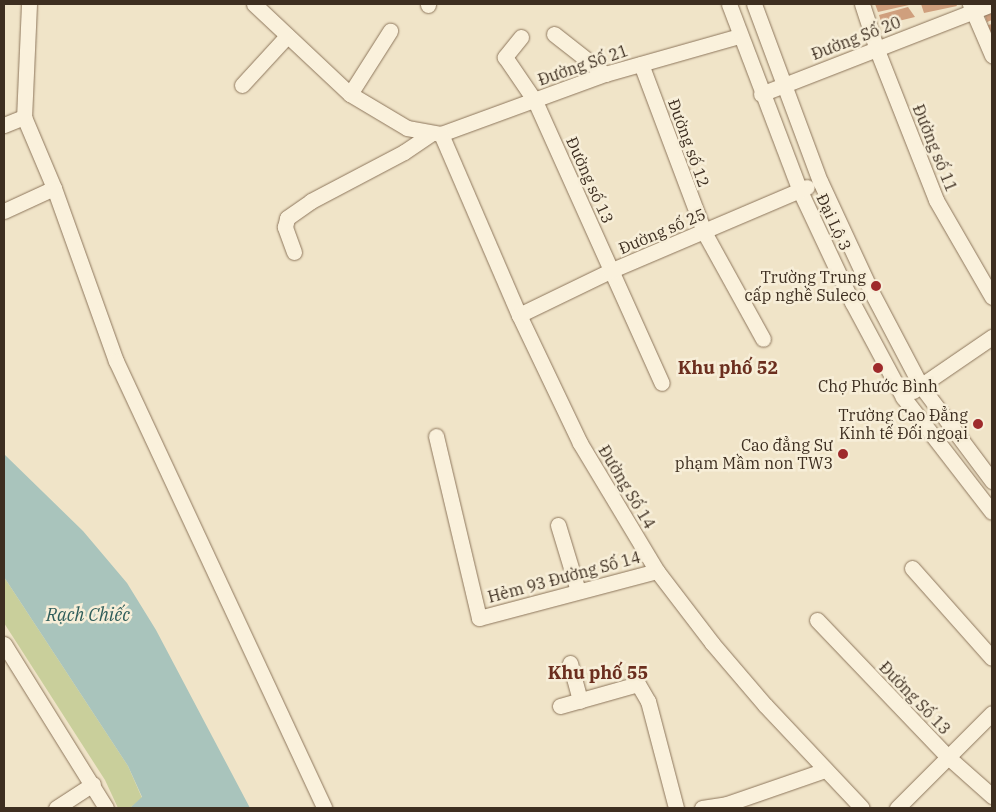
<!DOCTYPE html>
<meta charset="utf-8">
<style>
body{margin:0}
#map{position:relative;width:996px;height:812px;overflow:hidden;background:#f0e4c8;font-family:"IBM Plex Serif",serif}
div>[style]{position:absolute}
[style*='--x']{left:calc(var(--x)*1px);top:calc(var(--y)*1px);width:calc(var(--w)*1px);rotate:calc(var(--a)*1deg)}
.green>*{inset:0;background:#c9cf9b}
.water>*{inset:0;background:#a9c4bc}
.building>*{inset:0;background:#cf9f7d}
.roads{filter:drop-shadow(0 0 1px #8d765c) drop-shadow(0 0 1px #8d765c)}
.minor>*{height:15px;margin:-7.5px;padding:0 7.5px;transform-origin:7.5px;border-radius:7.5px;background:#faf1dc}
.dots>*{width:14px;height:14px;translate:-50% -50%;box-sizing:border-box;border:2px solid #f7eed8;border-radius:50%}
span{translate:-50% -50%;white-space:nowrap;text-align:center;line-height:1.15;-webkit-text-stroke:5px #f7eed8;paint-order:stroke}
.street-label{font-size:16px;color:#3d2e20}
.poi-label{font-size:16px;color:#3d2e20}
.right{translate:-100% -50%;text-align:right}
.neighbourhood-label{font-size:18px;color:#6b2e1e;font-weight:700}
.water-label{font-size:18px;color:#2f5d5a;font-style:italic}
.frame{position:absolute;inset:0;border:5px solid #3d2e20;pointer-events:none}
</style>
<div id="map">
<div class="green">
<i style="clip-path:polygon(4px 577px,128px 766px,142px 798px,130px 808px,118px 808px,105px 780px,4px 623px)"></i>
</div>
<div class="water">
<i style="clip-path:polygon(4px 454px,83px 531px,127px 583px,156px 630px,250px 808px,130px 808px,142px 797px,128px 766px,4px 577px)"></i>
</div>
<div class="building">
<i style="clip-path:polygon(875px 4px,909px 4px,909px 5px,878px 12px)"></i>
<i style="clip-path:polygon(921px 4px,956px 4px,957px 6px,924px 13px)"></i>
<i style="clip-path:polygon(908px 7px,915px 17px,882px 25px,879px 15px)"></i>
<i style="clip-path:polygon(992px 10px,992px 20px,987px 22px,984px 13px)"></i>
<i style="clip-path:polygon(992px 24px,992px 36px,988px 25px)"></i>
</div>
<div class="roads">
<div class="minor">
<i style="--x:29;--y:4;--w:113;--a:92.5"></i>
<i style="--x:24;--y:117;--w:77;--a:67.1"></i>
<i style="--x:54;--y:188;--w:184;--a:70.3"></i>
<i style="--x:116;--y:361;--w:493;--a:65"></i>
<i style="--x:254;--y:4;--w:132;--a:43.2"></i>
<i style="--x:350;--y:94;--w:66;--a:30.8"></i>
<i style="--x:407;--y:128;--w:35;--a:10"></i>
<i style="--x:441;--y:134;--w:175;--a:-20.1"></i>
<i style="--x:605;--y:74;--w:139;--a:-15.8"></i>
<i style="--x:428;--y:4;--w:1;--a:90"></i>
<i style="--x:729;--y:4;--w:200;--a:69.2"></i>
<i style="--x:800;--y:191;--w:123;--a:64.9"></i>
<i style="--x:852;--y:302;--w:108;--a:61.8"></i>
<i style="--x:903;--y:397;--w:145;--a:52.3"></i>
<i style="--x:754;--y:4;--w:189;--a:69.6"></i>
<i style="--x:820;--y:181;--w:123;--a:65.1"></i>
<i style="--x:872;--y:293;--w:105;--a:62.2"></i>
<i style="--x:921;--y:386;--w:119;--a:53.2"></i>
<i style="--x:862;--y:4;--w:48;--a:71.9"></i>
<i style="--x:877;--y:50;--w:161;--a:68.5"></i>
<i style="--x:936;--y:200;--w:112;--a:60"></i>
<i style="--x:970;--y:4;--w:56;--a:66.7"></i>
<i style="--x:554;--y:34;--w:65;--a:38.1"></i>
<i style="--x:521;--y:37;--w:26;--a:129"></i>
<i style="--x:505;--y:57;--w:53;--a:55.7"></i>
<i style="--x:535;--y:101;--w:309;--a:65.8"></i>
<i style="--x:641;--y:64;--w:179;--a:69.4"></i>
<i style="--x:704;--y:232;--w:122;--a:61.1"></i>
<i style="--x:242;--y:85;--w:67;--a:-47.4"></i>
<i style="--x:350;--y:94;--w:75;--a:-57.6"></i>
<i style="--x:761;--y:94;--w:248;--a:-21.3"></i>
<i style="--x:4;--y:125;--w:22;--a:-22"></i>
<i style="--x:441;--y:134;--w:197;--a:66.7"></i>
<i style="--x:519;--y:315;--w:142;--a:64.5"></i>
<i style="--x:580;--y:443;--w:149;--a:59"></i>
<i style="--x:657;--y:571;--w:91;--a:52.6"></i>
<i style="--x:712;--y:643;--w:82;--a:49.5"></i>
<i style="--x:765;--y:705;--w:141;--a:46.7"></i>
<i style="--x:4;--y:211;--w:55;--a:-24.7"></i>
<i style="--x:294;--y:252;--w:27;--a:-110"></i>
<i style="--x:285;--y:227;--w:9;--a:-77"></i>
<i style="--x:287;--y:218;--w:29;--a:-35"></i>
<i style="--x:311;--y:201;--w:105;--a:-27.8"></i>
<i style="--x:404;--y:152;--w:32;--a:-34"></i>
<i style="--x:519;--y:315;--w:101;--a:-25.8"></i>
<i style="--x:610;--y:271;--w:214;--a:-23.1"></i>
<i style="--x:913;--y:391;--w:96;--a:-34.4"></i>
<i style="--x:436;--y:436;--w:187;--a:76.7"></i>
<i style="--x:479;--y:618;--w:184;--a:-14.8"></i>
<i style="--x:558;--y:525;--w:69;--a:73.1"></i>
<i style="--x:912;--y:568;--w:120;--a:48.4"></i>
<i style="--x:817;--y:620;--w:190;--a:46.3"></i>
<i style="--x:948;--y:757;--w:59;--a:41.6"></i>
<i style="--x:4;--y:644;--w:193;--a:58.1"></i>
<i style="--x:570;--y:663;--w:39;--a:75"></i>
<i style="--x:560;--y:706;--w:81;--a:-15.8"></i>
<i style="--x:638;--y:684;--w:20;--a:60"></i>
<i style="--x:648;--y:701;--w:111;--a:75.3"></i>
<i style="--x:56;--y:808;--w:44;--a:-33"></i>
<i style="--x:702;--y:808;--w:25;--a:-9"></i>
<i style="--x:727;--y:804;--w:104;--a:-19.1"></i>
<i style="--x:897;--y:808;--w:134;--a:-45"></i>
</div>
</div>
<div class="dots">
<i style="left:876px;top:286px;background:#9e2a2b"></i>
<i style="left:878px;top:368px;background:#9e2a2b"></i>
<i style="left:978px;top:424px;background:#9e2a2b"></i>
<i style="left:843px;top:454px;background:#9e2a2b"></i>
</div>
<div class="street-label">
<span style="left:856px;top:38px;rotate:-21deg">Đường Số 20</span>
<span style="left:583px;top:65px;rotate:-19deg">Đường Số 21</span>
<span style="left:689px;top:143px;rotate:70deg">Đường số 12</span>
<span style="left:935px;top:148px;rotate:68deg">Đường số 11</span>
<span style="left:590px;top:180px;rotate:66deg">Đường số 13</span>
<span style="left:834px;top:222px;rotate:65deg">Đại Lộ 3</span>
<span style="left:662px;top:231px;rotate:-23deg">Đường số 25</span>
<span style="left:627px;top:487px;rotate:59deg">Đường Số 14</span>
<span style="left:564px;top:577px;rotate:-15deg">Hẻm 93 Đường Số 14</span>
<span style="left:915px;top:698px;rotate:46deg">Đường Số 13</span>
</div>
<div class="poi-label">
<span class="right" style="left:866px;top:286px">Trường Trung<br>cấp nghề Suleco</span>
<span style="left:878px;top:386px">Chợ Phước Bình</span>
<span class="right" style="left:968px;top:424px">Trường Cao Đẳng<br>Kinh tế Đối ngoại</span>
<span class="right" style="left:833px;top:454px">Cao đẳng Sư<br>phạm Mầm non TW3</span>
</div>
<div class="neighbourhood-label">
<span style="left:728px;top:368px">Khu phố 52</span>
<span style="left:598px;top:673px">Khu phố 55</span>
</div>
<div class="water-label">
<span style="left:88px;top:615px">Rạch Chiếc</span>
</div>
<div class="frame"></div>
</div>
